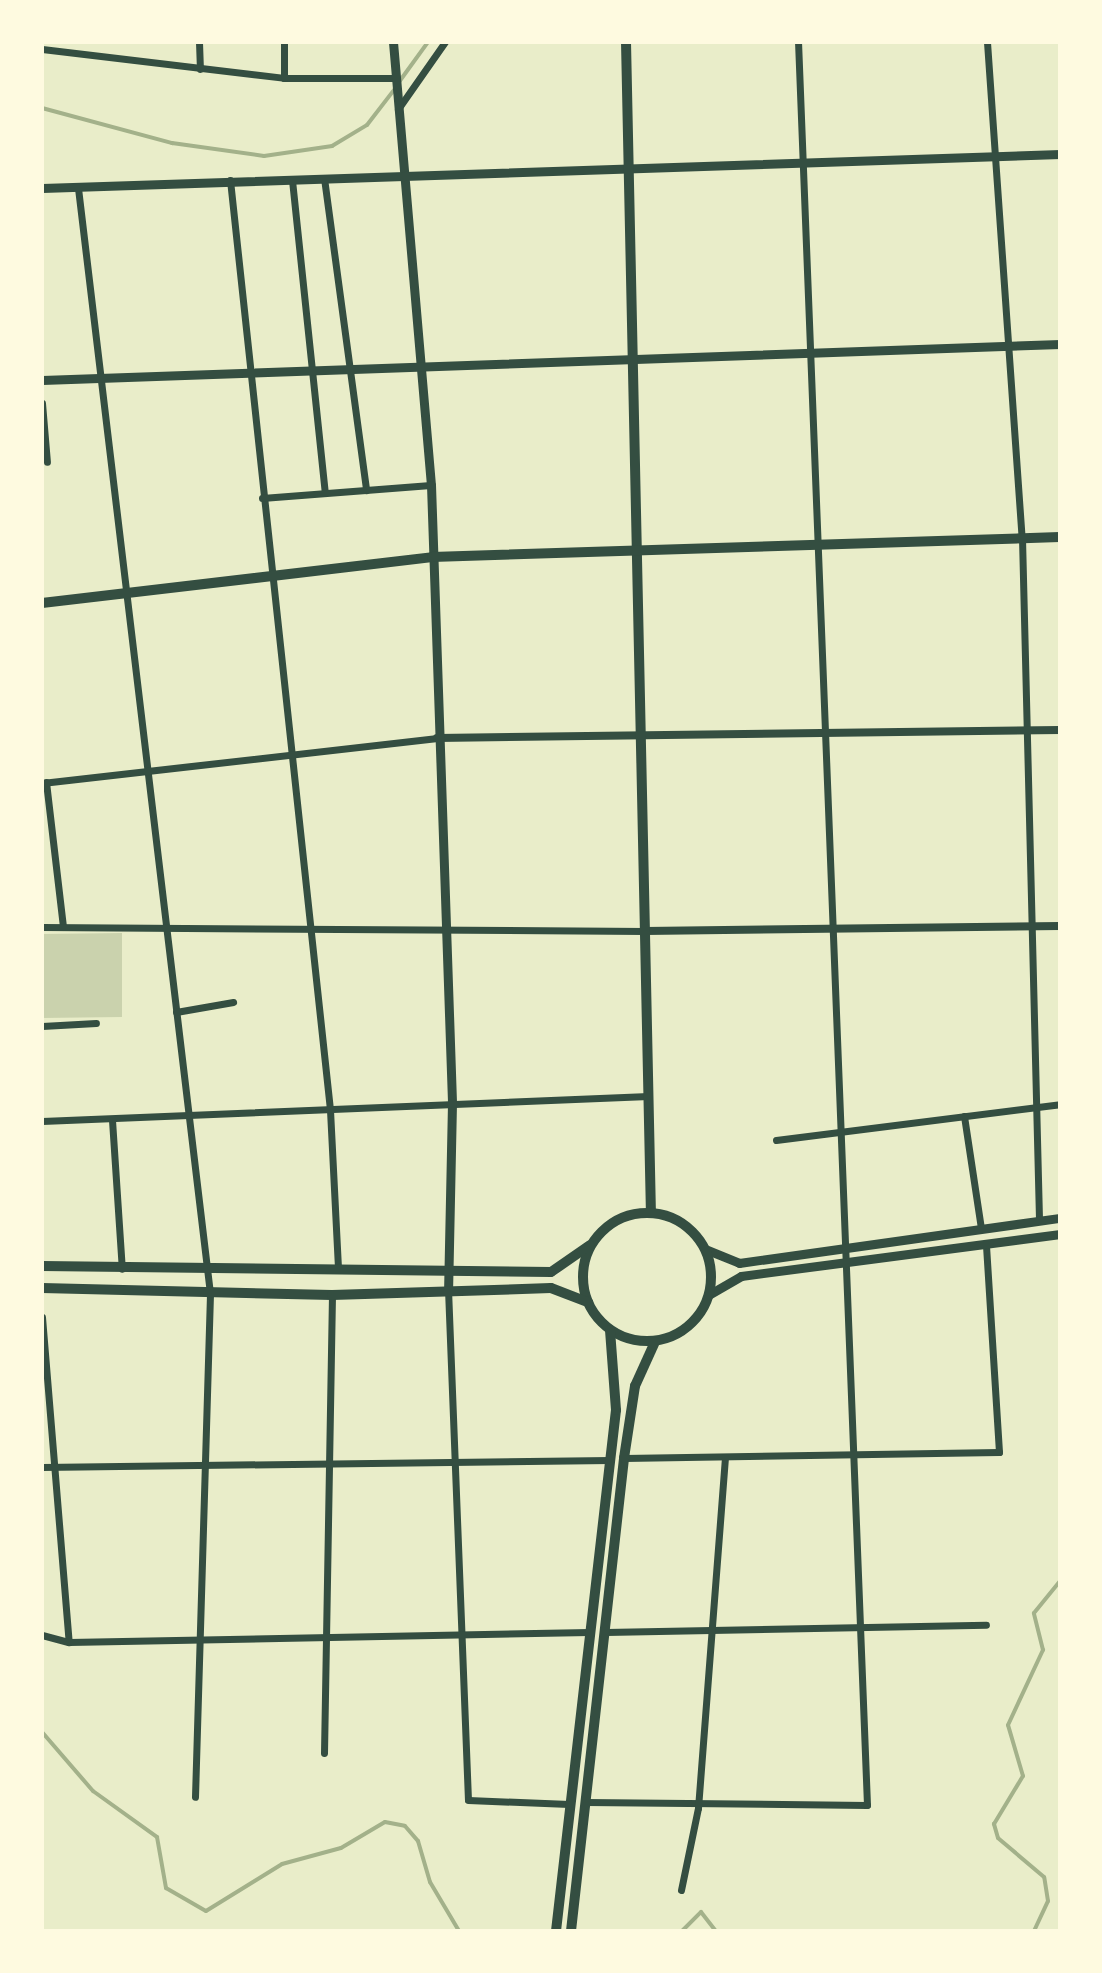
<!DOCTYPE html>
<style>
body{margin:0}
#map{position:relative;width:1102px;height:1973px;overflow:hidden;background:#e9edc9;font-family:Manrope,sans-serif}
div>[style]{position:absolute}
[style*='--x']{left:calc(var(--x)*1px);top:calc(var(--y)*1px);width:calc(var(--w)*1px);rotate:calc(var(--a)*1deg)}
.green>*{inset:0;background:#cad2ad}
.stream>*{height:4px;margin:-2px;padding:0 2px;transform-origin:2px;border-radius:2px;background:#a3b18a}
.minor>*{height:7px;margin:-3.5px;padding:0 3.5px;transform-origin:3.5px;border-radius:3.5px;background:#344e41}
.tertiary>*{height:8px;margin:-4px;padding:0 4px;transform-origin:4px;border-radius:4px;background:#344e41}
.secondary>*{height:9px;margin:-4.5px;padding:0 4.5px;transform-origin:4.5px;border-radius:4.5px;background:#344e41}
.primary>*{height:10px;margin:-5px;padding:0 5px;transform-origin:5px;border-radius:5px;background:#344e41}
.primary>.ring{margin:-5px;padding:0;box-sizing:content-box;background:none;border:10px solid #344e41;border-radius:50%}
span{translate:-50% -50%;white-space:nowrap;text-align:center;line-height:1.15;-webkit-text-stroke:6px #fefae0;paint-order:stroke}
.frame{position:absolute;inset:0;border:44px solid #fefae0;pointer-events:none}
</style>
<div id="map">
<div class="green">
<i style="clip-path:polygon(122px 933px,122px 1017px,42px 1018px,42px 934px)"></i>
</div>
<div class="stream">
<i style="--x:399;--y:82;--w:49;--a:-54.1"></i>
<i style="--x:42;--y:108;--w:135;--a:15.1"></i>
<i style="--x:172;--y:143;--w:93;--a:8"></i>
<i style="--x:264;--y:156;--w:69;--a:-8.4"></i>
<i style="--x:332;--y:146;--w:41;--a:-31"></i>
<i style="--x:367;--y:125;--w:44;--a:-52.4"></i>
<i style="--x:42;--y:1732;--w:78;--a:49.2"></i>
<i style="--x:93;--y:1791;--w:79;--a:35.7"></i>
<i style="--x:157;--y:1837;--w:52;--a:80"></i>
<i style="--x:166;--y:1888;--w:46;--a:29.9"></i>
<i style="--x:206;--y:1911;--w:89;--a:-31.7"></i>
<i style="--x:282;--y:1864;--w:61;--a:-15.2"></i>
<i style="--x:341;--y:1848;--w:51;--a:-30.6"></i>
<i style="--x:385;--y:1822;--w:20;--a:11"></i>
<i style="--x:405;--y:1826;--w:20;--a:49"></i>
<i style="--x:418;--y:1841;--w:43;--a:73.7"></i>
<i style="--x:430;--y:1882;--w:57;--a:59.4"></i>
<i style="--x:682;--y:1931;--w:27;--a:-45"></i>
<i style="--x:701;--y:1912;--w:24;--a:52"></i>
<i style="--x:1034;--y:1931;--w:33;--a:-65"></i>
<i style="--x:1048;--y:1901;--w:24;--a:-99"></i>
<i style="--x:1044;--y:1877;--w:60;--a:-139.7"></i>
<i style="--x:998;--y:1838;--w:15;--a:-106"></i>
<i style="--x:994;--y:1824;--w:56;--a:-58.9"></i>
<i style="--x:1023;--y:1776;--w:53;--a:-106.4"></i>
<i style="--x:1008;--y:1725;--w:83;--a:-65"></i>
<i style="--x:1043;--y:1650;--w:38;--a:-104"></i>
<i style="--x:1034;--y:1613;--w:41;--a:-50.9"></i>
</div>
<div class="minor">
<i style="--x:199;--y:42;--w:27;--a:88"></i>
<i style="--x:987;--y:42;--w:497;--a:86"></i>
<i style="--x:1022;--y:538;--w:683;--a:88.57"></i>
<i style="--x:42;--y:49;--w:244;--a:6.8"></i>
<i style="--x:284;--y:78;--w:110;--a:0"></i>
<i style="--x:284;--y:78;--w:36;--a:-90"></i>
<i style="--x:398;--y:109;--w:82;--a:-55"></i>
<i style="--x:324;--y:178;--w:315;--a:82.3"></i>
<i style="--x:230;--y:180;--w:935;--a:83.86"></i>
<i style="--x:330;--y:1110;--w:160;--a:87.1"></i>
<i style="--x:292;--y:180;--w:314;--a:84"></i>
<i style="--x:78;--y:188;--w:1114;--a:83.19"></i>
<i style="--x:210;--y:1294;--w:503;--a:91.71"></i>
<i style="--x:42;--y:403;--w:59;--a:85.2"></i>
<i style="--x:262;--y:498;--w:169;--a:-4.4"></i>
<i style="--x:46;--y:782;--w:146;--a:83.3"></i>
<i style="--x:42;--y:783;--w:398;--a:-6.5"></i>
<i style="--x:42;--y:927;--w:603;--a:0.38"></i>
<i style="--x:176;--y:1012;--w:58;--a:-10"></i>
<i style="--x:42;--y:1026;--w:54;--a:-3.2"></i>
<i style="--x:964;--y:1116;--w:114;--a:81.4"></i>
<i style="--x:112;--y:1120;--w:149;--a:86.2"></i>
<i style="--x:42;--y:1121;--w:607;--a:-2.36"></i>
<i style="--x:776;--y:1140;--w:286;--a:-7.2"></i>
<i style="--x:448;--y:1289;--w:511;--a:87.76"></i>
<i style="--x:468;--y:1800;--w:101;--a:2.3"></i>
<i style="--x:42;--y:1317;--w:326;--a:85.3"></i>
<i style="--x:624;--y:1458;--w:375;--a:-0.9"></i>
<i style="--x:999;--y:1452;--w:208;--a:-93.6"></i>
<i style="--x:42;--y:1467;--w:568;--a:-0.71"></i>
<i style="--x:606;--y:1632;--w:380;--a:-1.1"></i>
<i style="--x:42;--y:1635;--w:28;--a:15"></i>
<i style="--x:69;--y:1642;--w:520;--a:-1.1"></i>
<i style="--x:324;--y:1753;--w:458;--a:-89"></i>
<i style="--x:586;--y:1802;--w:281;--a:0.6"></i>
<i style="--x:867;--y:1805;--w:1764;--a:-92.24"></i>
<i style="--x:681;--y:1890;--w:84;--a:-78.3"></i>
<i style="--x:698;--y:1808;--w:352;--a:-85.6"></i>
</div>
<div class="tertiary">
<i style="--x:437;--y:738;--w:623;--a:-0.74"></i>
<i style="--x:645;--y:931;--w:415;--a:-0.7"></i>
</div>
<div class="secondary">
<i style="--x:393;--y:42;--w:445;--a:85.1"></i>
<i style="--x:431;--y:485;--w:618;--a:88.05"></i>
<i style="--x:452;--y:1103;--w:186;--a:91.2"></i>
<i style="--x:42;--y:188;--w:1019;--a:-1.91"></i>
<i style="--x:42;--y:380;--w:1019;--a:-2.03"></i>
<i style="--x:705;--y:1249;--w:37;--a:22"></i>
<i style="--x:739;--y:1263;--w:324;--a:-8"></i>
<i style="--x:710;--y:1294;--w:36;--a:-30"></i>
<i style="--x:741;--y:1276;--w:322;--a:-7.5"></i>
</div>
<div class="primary">
<i style="--x:626;--y:42;--w:1171;--a:88.78"></i>
<i style="--x:42;--y:603;--w:393;--a:-6.7"></i>
<i style="--x:432;--y:557;--w:628;--a:-1.82"></i>
<i class="ring" style="left:583px;top:1213px;width:118px;height:118px"></i>
<i style="--x:42;--y:1266;--w:509;--a:0.68"></i>
<i style="--x:551;--y:1272;--w:47;--a:-34.7"></i>
<i style="--x:42;--y:1288;--w:290;--a:1.4"></i>
<i style="--x:332;--y:1295;--w:219;--a:-1.8"></i>
<i style="--x:551;--y:1288;--w:40;--a:21"></i>
<i style="--x:556;--y:1931;--w:524;--a:-83.43"></i>
<i style="--x:616;--y:1410;--w:80;--a:-94.3"></i>
<i style="--x:571;--y:1931;--w:476;--a:-83.6"></i>
<i style="--x:624;--y:1458;--w:73;--a:-81.3"></i>
<i style="--x:635;--y:1386;--w:48;--a:-65.6"></i>
</div>
<div class="frame"></div>
</div>
